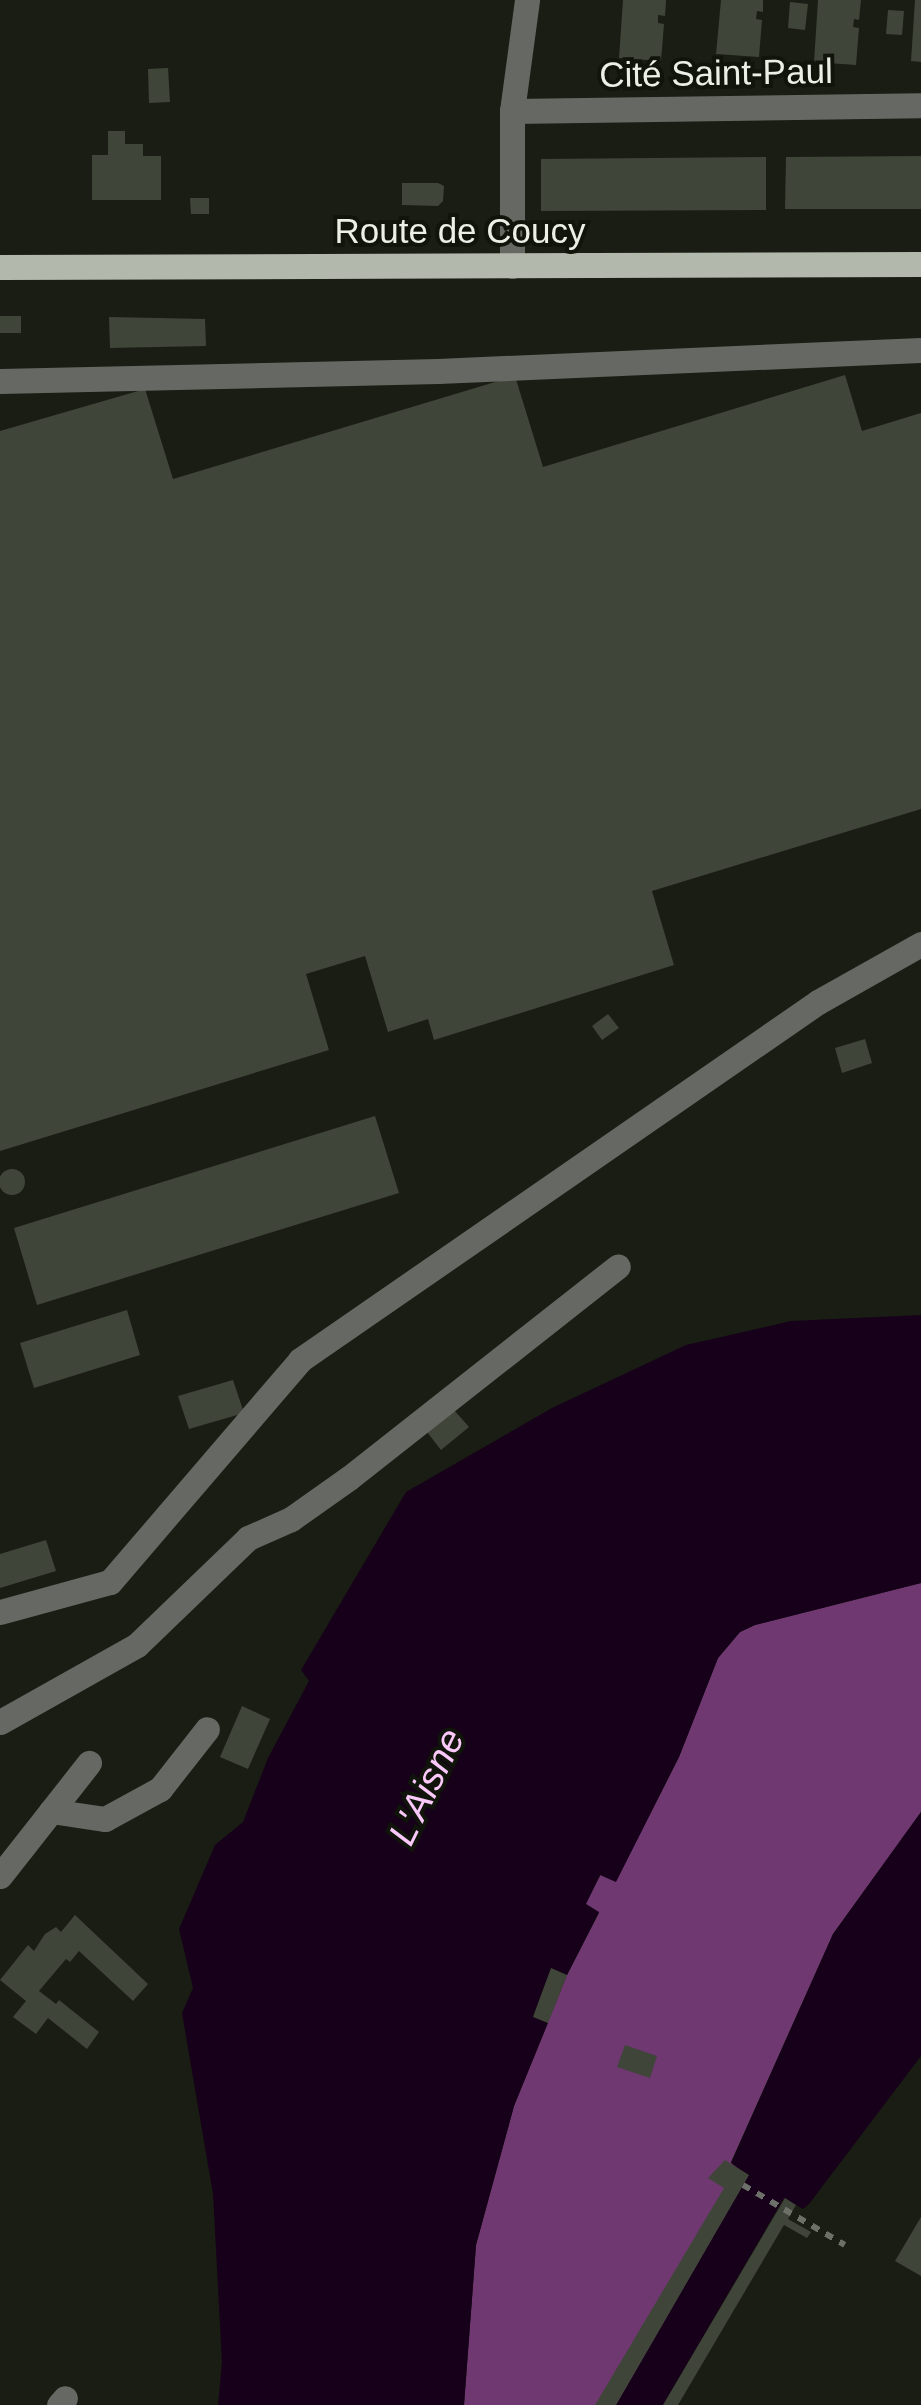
<!DOCTYPE html>
<meta charset="utf-8">
<style>
body{margin:0}
#map{position:relative;width:921px;height:2405px;overflow:hidden;background:#191d13;font-family:Helvetica,sans-serif}
div>[style]{position:absolute}
[style*='--x']{left:calc(var(--x)*1px);top:calc(var(--y)*1px);width:calc(var(--w)*1px);rotate:calc(var(--a)*1deg)}
.forest>*{inset:0;background:#6f3871}
.water>*{inset:0;background:#170019}
.building>*{inset:0;background:#40453a}
.round{border-radius:50%}
.path>*{height:6px;margin-top:-3px;transform-origin:0;background:repeating-linear-gradient(90deg,#6d7068 0 8px,transparent 0 16px)}
.minor>*{height:25px;margin:-12.5px;padding:0 12.5px;transform-origin:12.5px;border-radius:12.5px;background:#666963}
.major>*{height:25px;margin:-12.5px;padding:0 12.5px;transform-origin:12.5px;border-radius:12.5px;background:#b3b8ad}
span{translate:-50% -50%;white-space:nowrap;text-align:center;line-height:1.15;-webkit-text-stroke:8px #10140a;paint-order:stroke}
.street-label{font-size:35px;color:#ecefe8}
.water-label{font-size:38px;color:#fac9fa;font-style:italic}
</style>
<div id="map">
<div class="forest">
<i style="clip-path:polygon(921px 1583px,921px 1812px,833px 1934px,731px 2162px,749px 2175px,616px 2405px,464px 2405px,476px 2245px,514px 2106px,567px 1975px,599px 1913px,585px 1905px,601px 1874px,616px 1881px,679px 1757px,718px 1658px,740px 1632px,755px 1625px)"></i>
</div>
<div class="water">
<i style="clip-path:polygon(921px 1315px,921px 1583px,755px 1625px,740px 1632px,718px 1658px,679px 1757px,616px 1882px,600px 1875px,586px 1904px,599px 1912px,567px 1975px,551px 1969px,533px 2016px,548px 2023px,514px 2106px,476px 2245px,464px 2405px,218px 2405px,222px 2362px,213px 2194px,182px 2013px,193px 1988px,179px 1929px,215px 1845px,243px 1822px,268px 1758px,309px 1681px,301px 1670px,406px 1492px,552px 1408px,686px 1345px,791px 1321px)"></i>
<i style="clip-path:polygon(921px 1812px,921px 2056px,809px 2204px,803px 2209px,784px 2198px,663px 2405px,616px 2405px,748px 2176px,731px 2163px,833px 1934px)"></i>
</div>
<div class="building">
<i style="clip-path:polygon(623px 0,666px 0,665px 16px,658px 15px,658px 23px,664px 24px,661px 61px,619px 58px)"></i>
<i style="clip-path:polygon(721px 0,763px 0,763px 12px,757px 11px,756px 19px,762px 20px,759px 57px,716px 54px)"></i>
<i style="clip-path:polygon(818px 0,861px 0,859px 20px,854px 19px,853px 27px,859px 28px,856px 65px,814px 62px)"></i>
<i style="clip-path:polygon(915px 0,921px 0,921px 62px,911px 61px)"></i>
<i style="clip-path:polygon(790px 2px,808px 4px,805px 30px,788px 28px)"></i>
<i style="clip-path:polygon(888px 10px,904px 11px,902px 35px,886px 34px)"></i>
<i style="clip-path:polygon(168px 68px,170px 102px,149px 103px,148px 69px)"></i>
<i style="clip-path:polygon(108px 131px,125px 131px,125px 144px,143px 144px,143px 156px,161px 156px,161px 200px,92px 200px,92px 155px,108px 155px)"></i>
<i style="clip-path:polygon(921px 156px,921px 209px,785px 209px,786px 157px)"></i>
<i style="clip-path:polygon(766px 157px,766px 210px,541px 211px,541px 159px)"></i>
<i style="clip-path:polygon(402px 183px,438px 183px,444px 186px,443px 201px,438px 206px,402px 205px)"></i>
<i style="clip-path:polygon(190px 198px,209px 198px,209px 214px,191px 214px)"></i>
<i style="clip-path:polygon(0 316px,21px 316px,21px 333px,0 333px)"></i>
<i style="clip-path:polygon(109px 317px,205px 319px,206px 346px,110px 348px)"></i>
<i style="clip-path:polygon(845px 375px,862px 431px,921px 413px,921px 809px,652px 891px,674px 965px,434px 1040px,428px 1019px,388px 1032px,365px 956px,306px 974px,329px 1050px,0 1151px,0 431px,145px 389px,173px 479px,515px 376px,543px 467px)"></i>
<i style="clip-path:polygon(608px 1014px,619px 1028px,602px 1040px,592px 1026px)"></i>
<i style="clip-path:polygon(865px 1039px,872px 1063px,842px 1073px,835px 1048px)"></i>
<i style="clip-path:polygon(375px 1116px,399px 1193px,37px 1305px,14px 1228px)"></i>
<i class="round" style="left:-1px;top:1169px;width:26px;height:26px"></i>
<i style="clip-path:polygon(127px 1310px,140px 1355px,34px 1388px,20px 1343px)"></i>
<i style="clip-path:polygon(233px 1380px,244px 1413px,189px 1429px,178px 1396px)"></i>
<i style="clip-path:polygon(454px 1410px,469px 1427px,441px 1450px,427px 1432px)"></i>
<i style="clip-path:polygon(46px 1540px,56px 1571px,0 1588px,0 1554px)"></i>
<i style="clip-path:polygon(242px 1706px,270px 1719px,248px 1769px,220px 1757px)"></i>
<i style="clip-path:polygon(75px 1915px,148px 1984px,133px 2001px,79px 1951px,70px 1962px,66px 1959px,39px 1991px,56px 2004px,59px 2000px,99px 2032px,87px 2049px,48px 2018px,36px 2034px,13px 2017px,26px 2001px,0 1980px,28px 1945px,34px 1951px,45px 1934px,56px 1927px,61px 1932px)"></i>
<i style="clip-path:polygon(551px 1968px,567px 1975px,548px 2023px,533px 2017px)"></i>
<i style="clip-path:polygon(625px 2045px,657px 2056px,650px 2078px,617px 2067px)"></i>
<i style="clip-path:polygon(725px 2160px,749px 2175px,616px 2405px,595px 2405px,724px 2188px,708px 2178px)"></i>
<i style="clip-path:polygon(785px 2198px,796px 2205px,788px 2219px,811px 2232px,807px 2238px,784px 2225px,678px 2405px,663px 2405px)"></i>
<i style="clip-path:polygon(921px 2217px,921px 2276px,895px 2261px)"></i>
</div>
<div class="path">
<i style="--x:743;--y:2185;--w:118;--a:30.5"></i>
</div>
<div class="minor">
<i style="--x:512;--y:111;--w:409;--a:-0.8"></i>
<i style="--x:512;--y:266;--w:155;--a:-90"></i>
<i style="--x:512;--y:111;--w:112;--a:-82.3"></i>
<i style="--x:0;--y:381;--w:438;--a:-1.3"></i>
<i style="--x:438;--y:371;--w:483;--a:-2.5"></i>
<i style="--x:0;--y:1612;--w:114;--a:-15.3"></i>
<i style="--x:110;--y:1582;--w:292;--a:-49.4"></i>
<i style="--x:300;--y:1360;--w:630;--a:-34.65"></i>
<i style="--x:818;--y:1002;--w:118;--a:-29.4"></i>
<i style="--x:0;--y:1722;--w:157;--a:-29.3"></i>
<i style="--x:137;--y:1645;--w:154;--a:-43.9"></i>
<i style="--x:248;--y:1538;--w:47;--a:-23.8"></i>
<i style="--x:291;--y:1519;--w:71;--a:-35.3"></i>
<i style="--x:349;--y:1478;--w:342;--a:-38.2"></i>
<i style="--x:51;--y:1811;--w:55;--a:8.4"></i>
<i style="--x:105;--y:1819;--w:63;--a:-28.6"></i>
<i style="--x:160;--y:1789;--w:76;--a:-51.9"></i>
<i style="--x:0;--y:1876;--w:144;--a:-51.8"></i>
<i style="--x:59;--y:2405;--w:9;--a:-49"></i>
</div>
<div class="major">
<i style="--x:0;--y:267;--w:921;--a:-0.19"></i>
</div>
<div class="street-label">
<span style="left:716px;top:73px;rotate:-1deg">Cité Saint-Paul</span>
<span style="left:460px;top:231px">Route de Coucy</span>
</div>
<div class="water-label">
<span style="left:427px;top:1787px;rotate:-64deg">L'Aisne</span>
</div>
</div>
